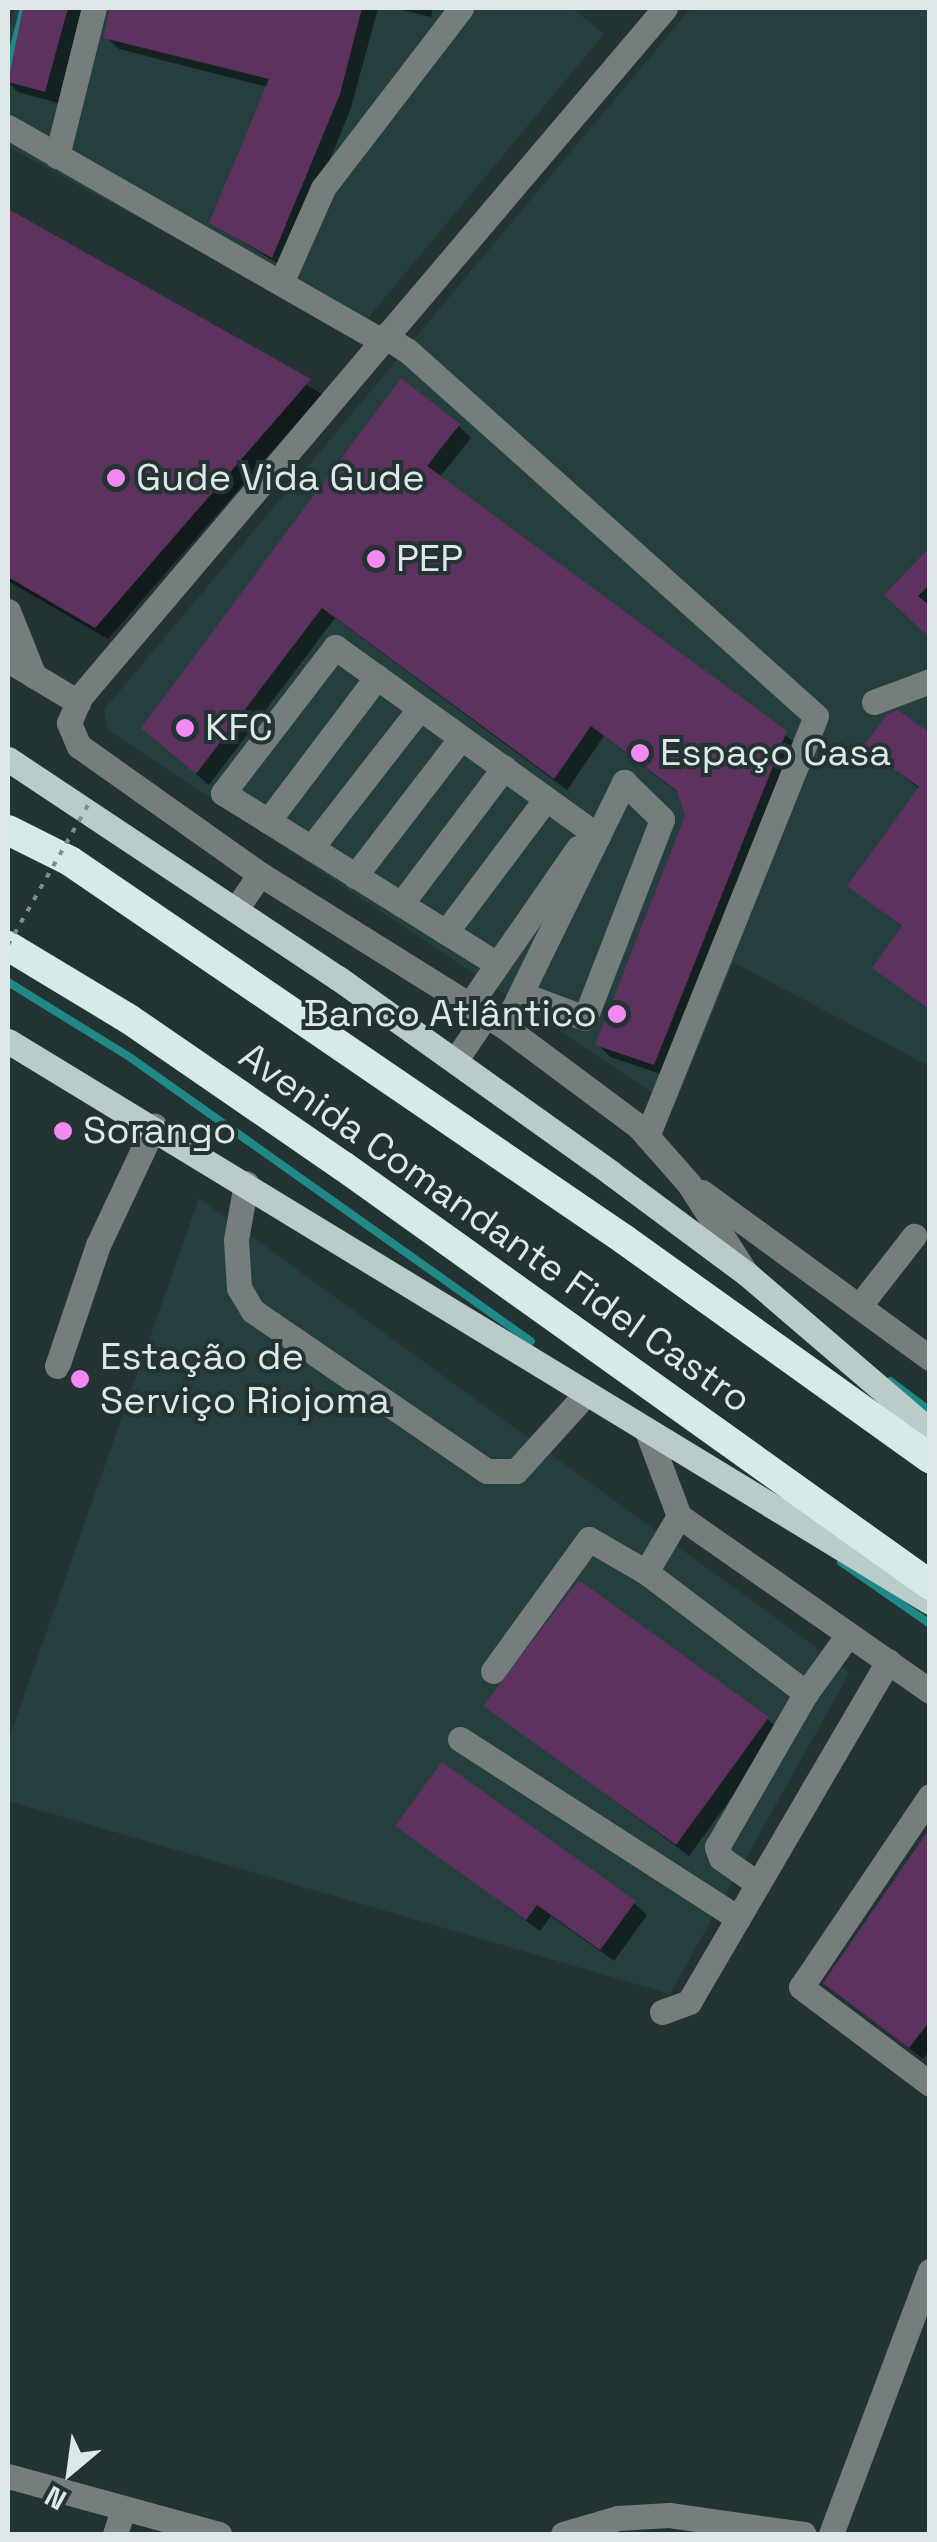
<!DOCTYPE html>
<meta charset="utf-8">
<style>
body{margin:0}
#map{position:relative;width:937px;height:2542px;overflow:hidden;background:#233333;font-family:"Space Grotesk",sans-serif}
div>[style]{position:absolute}
[style*='--x']{left:calc(var(--x)*1px);top:calc(var(--y)*1px);width:calc(var(--w)*1px);rotate:calc(var(--a)*1deg)}
.built>*{inset:0;background:#253e3e}
.shadow>*{inset:0;background:#0007}
.stream>*{height:8px;margin:-4px;padding:0 4px;transform-origin:4px;border-radius:4px;background:#208886}
.building>*{inset:0;background:#5e325e}
.minor>*{height:25px;margin:-12.5px;padding:0 12.5px;transform-origin:12.5px;border-radius:12.5px;background:#757d7d}
.major>*{height:25px;margin:-12.5px;padding:0 12.5px;transform-origin:12.5px;border-radius:12.5px;background:#bacbca}
.highway>*{height:30px;margin:-15px;padding:0 15px;transform-origin:15px;border-radius:15px;background:#d5eae9}
.path-bridge>*{height:4px;margin-top:-2px;transform-origin:0;background:repeating-linear-gradient(90deg,#808d8d 0 5px,transparent 0 13px)}
.dots>*{width:28px;height:28px;translate:-50% -50%;box-sizing:border-box;border:5px solid #233333;border-radius:50%}
span{translate:-50% -50%;white-space:nowrap;text-align:center;line-height:1.15;-webkit-text-stroke:8px #233333;paint-order:stroke}
.poi-label{font-size:38px;color:#dee8e8}
.left{translate:0 -50%;text-align:left}
.right{translate:-100% -50%;text-align:right}
.street-label{font-size:38px;color:#dee8e8}
.frame{position:absolute;inset:0;border:10px solid #dee8e8;pointer-events:none}
.north{position:absolute;left:20px;top:2422px;width:100px;height:100px;-webkit-text-stroke:8px #233333;paint-order:stroke;rotate:209deg;font-size:28px;font-weight:700;line-height:40px;text-align:center;color:#dee8e8}
.north::after{content:'';display:block;margin:auto;width:35px;height:45px;background:#dee8e8;clip-path:polygon(50% 0,100% 100%,50% 72%,0 100%)}
</style>
<div id="map">
<div class="built">
<i style="clip-path:polygon(15px 8px,572px 8px,604px 34px,354px 335px,8px 147px,8px 34px)"></i>
<i style="clip-path:polygon(691px 8px,929px 8px,929px 1066px,733px 962px,674px 1107px,107px 729px,104px 710px)"></i>
<i style="clip-path:polygon(199px 1198px,850px 1672px,670px 1994px,8px 1801px,8px 1741px)"></i>
</div>
<div class="shadow">
<i style="clip-path:polygon(25px 8px,84px 8px,58px 103px,18px 92px,8px 82px)"></i>
<i style="clip-path:polygon(114px 8px,378px 8px,351px 108px,285px 268px,212px 223px,268px 87px,119px 49px,106px 37px)"></i>
<i style="clip-path:polygon(394px 8px,433px 8px,431px 17px)"></i>
<i style="clip-path:polygon(8px 212px,322px 394px,108px 639px,8px 581px)"></i>
<i style="clip-path:polygon(459px 426px,471px 438px,439px 478px,798px 745px,667px 1076px,610px 1057px,598px 1044px,688px 816px,680px 794px,604px 736px,567px 790px,335px 618px,209px 785px,156px 740px)"></i>
<i style="clip-path:polygon(930px 550px,930px 636px,887px 595px)"></i>
<i style="clip-path:polygon(930px 736px,930px 1011px,875px 968px,904px 928px,850px 886px,920px 789px,866px 747px)"></i>
<i style="clip-path:polygon(487px 1706px,767px 1718px,780px 1731px,689px 1856px)"></i>
<i style="clip-path:polygon(398px 1826px,634px 1903px,647px 1915px,614px 1961px,551px 1916px,540px 1931px)"></i>
<i style="clip-path:polygon(929px 1831px,930px 2050px,923px 2059px,826px 1983px)"></i>
</div>
<div class="stream">
<i style="--x:8;--y:70;--w:64;--a:-75.5"></i>
<i style="--x:8;--y:982;--w:145;--a:31.7"></i>
<i style="--x:131;--y:1058;--w:490;--a:35.3"></i>
<i style="--x:890;--y:1381;--w:50;--a:36.9"></i>
<i style="--x:841;--y:1562;--w:108;--a:34.9"></i>
</div>
<div class="building">
<i style="clip-path:polygon(23px 8px,68px 8px,45px 92px,8px 82px)"></i>
<i style="clip-path:polygon(110px 8px,362px 8px,340px 94px,272px 258px,209px 223px,269px 79px,103px 38px)"></i>
<i style="clip-path:polygon(8px 209px,311px 379px,95px 628px,8px 577px)"></i>
<i style="clip-path:polygon(401px 378px,460px 424px,427px 466px,787px 731px,654px 1065px,595px 1045px,685px 816px,677px 791px,591px 726px,554px 779px,322px 608px,196px 774px,141px 728px)"></i>
<i style="clip-path:polygon(930px 547px,930px 584px,918px 596px,930px 606px,930px 638px,884px 595px)"></i>
<i style="clip-path:polygon(898px 710px,930px 733px,930px 1010px,872px 968px,902px 926px,847px 886px,919px 787px,863px 747px,887px 714px)"></i>
<i style="clip-path:polygon(579px 1580px,769px 1717px,676px 1845px,483px 1706px)"></i>
<i style="clip-path:polygon(442px 1762px,636px 1901px,600px 1950px,537px 1905px,526px 1920px,395px 1826px)"></i>
<i style="clip-path:polygon(930px 1828px,930px 2021px,909px 2048px,823px 1983px)"></i>
</div>
<div class="minor">
<i style="--x:665;--y:8;--w:904;--a:130.33"></i>
<i style="--x:80;--y:697;--w:28;--a:113"></i>
<i style="--x:69;--y:723;--w:25;--a:67"></i>
<i style="--x:79;--y:746;--w:222;--a:35.3"></i>
<i style="--x:260;--y:874;--w:289;--a:32"></i>
<i style="--x:505;--y:1027;--w:167;--a:36.7"></i>
<i style="--x:639;--y:1127;--w:76;--a:48.7"></i>
<i style="--x:689;--y:1184;--w:102;--a:57.4"></i>
<i style="--x:8;--y:127;--w:429;--a:29.8"></i>
<i style="--x:57;--y:156;--w:153;--a:-76"></i>
<i style="--x:281;--y:283;--w:104;--a:-66.1"></i>
<i style="--x:323;--y:188;--w:227;--a:-52.5"></i>
<i style="--x:384;--y:336;--w:28;--a:32"></i>
<i style="--x:408;--y:351;--w:547;--a:41.82"></i>
<i style="--x:816;--y:716;--w:453;--a:111.9"></i>
<i style="--x:8;--y:611;--w:70;--a:68.2"></i>
<i style="--x:8;--y:660;--w:82;--a:31"></i>
<i style="--x:874;--y:702;--w:60;--a:-20.6"></i>
<i style="--x:268;--y:821;--w:181;--a:-52.9"></i>
<i style="--x:311;--y:848;--w:177;--a:-52.1"></i>
<i style="--x:355;--y:876;--w:174;--a:-52.5"></i>
<i style="--x:401;--y:904;--w:171;--a:-52.9"></i>
<i style="--x:236;--y:909;--w:42;--a:-55.6"></i>
<i style="--x:446;--y:932;--w:166;--a:-53.1"></i>
<i style="--x:497;--y:964;--w:323;--a:-148"></i>
<i style="--x:223;--y:793;--w:184;--a:-52.5"></i>
<i style="--x:335;--y:647;--w:324;--a:35.7"></i>
<i style="--x:521;--y:994;--w:68;--a:20.6"></i>
<i style="--x:585;--y:1018;--w:213;--a:-68.8"></i>
<i style="--x:662;--y:819;--w:53;--a:-135.8"></i>
<i style="--x:470;--y:1004;--w:190;--a:-55.3"></i>
<i style="--x:513;--y:1009;--w:253;--a:-63.9"></i>
<i style="--x:455;--y:1061;--w:55;--a:-56"></i>
<i style="--x:246;--y:1183;--w:58;--a:100"></i>
<i style="--x:236;--y:1240;--w:48;--a:86.4"></i>
<i style="--x:239;--y:1288;--w:27;--a:59"></i>
<i style="--x:253;--y:1311;--w:283;--a:34.4"></i>
<i style="--x:487;--y:1471;--w:29;--a:0"></i>
<i style="--x:516;--y:1471;--w:103;--a:-47.8"></i>
<i style="--x:702;--y:1192;--w:282;--a:36.1"></i>
<i style="--x:860;--y:1305;--w:88;--a:-52"></i>
<i style="--x:57;--y:1366;--w:128;--a:-71.3"></i>
<i style="--x:98;--y:1245;--w:132;--a:-64.8"></i>
<i style="--x:647;--y:1431;--w:91;--a:69.4"></i>
<i style="--x:679;--y:1516;--w:306;--a:34.9"></i>
<i style="--x:646;--y:1572;--w:201;--a:37.1"></i>
<i style="--x:806;--y:1693;--w:72;--a:-54.1"></i>
<i style="--x:493;--y:1671;--w:163;--a:-54"></i>
<i style="--x:589;--y:1539;--w:66;--a:30.1"></i>
<i style="--x:646;--y:1572;--w:65;--a:-59.5"></i>
<i style="--x:460;--y:1739;--w:331;--a:32.8"></i>
<i style="--x:930;--y:1796;--w:230;--a:124"></i>
<i style="--x:801;--y:1987;--w:161;--a:36.9"></i>
<i style="--x:758;--y:1884;--w:45;--a:-144.9"></i>
<i style="--x:721;--y:1858;--w:12;--a:-110"></i>
<i style="--x:717;--y:1847;--w:178;--a:-60"></i>
<i style="--x:662;--y:2012;--w:29;--a:-20"></i>
<i style="--x:689;--y:2002;--w:395;--a:-59.7"></i>
<i style="--x:8;--y:2476;--w:219;--a:15.4"></i>
<i style="--x:115;--y:2534;--w:26;--a:-72"></i>
<i style="--x:563;--y:2534;--w:57;--a:-16.2"></i>
<i style="--x:618;--y:2518;--w:51;--a:-3.4"></i>
<i style="--x:669;--y:2515;--w:136;--a:8"></i>
<i style="--x:831;--y:2534;--w:281;--a:-69.4"></i>
</div>
<div class="major">
<i style="--x:8;--y:759;--w:396;--a:33.6"></i>
<i style="--x:338;--y:978;--w:335;--a:35.5"></i>
<i style="--x:611;--y:1173;--w:169;--a:36.6"></i>
<i style="--x:747;--y:1274;--w:241;--a:40.6"></i>
<i style="--x:8;--y:1041;--w:1079;--a:31.32"></i>
</div>
<div class="highway">
<i style="--x:8;--y:830;--w:69;--a:26.6"></i>
<i style="--x:70;--y:861;--w:672;--a:34.33"></i>
<i style="--x:625;--y:1240;--w:375;--a:35.6"></i>
<i style="--x:8;--y:946;--w:141;--a:31.1"></i>
<i style="--x:129;--y:1019;--w:260;--a:34.5"></i>
<i style="--x:343;--y:1166;--w:721;--a:35.52"></i>
</div>
<div class="path-bridge">
<i style="--x:8;--y:945;--w:167;--a:-60.2"></i>
</div>
<div class="dots">
<i style="left:116px;top:478px;background:#f28af2"></i>
<i style="left:376px;top:559px;background:#f28af2"></i>
<i style="left:185px;top:728px;background:#f28af2"></i>
<i style="left:640px;top:753px;background:#f28af2"></i>
<i style="left:617px;top:1014px;background:#f28af2"></i>
<i style="left:63px;top:1131px;background:#f28af2"></i>
<i style="left:80px;top:1379px;background:#f28af2"></i>
</div>
<div class="poi-label">
<span class="left" style="left:136px;top:478px">Gude Vida Gude</span>
<span class="left" style="left:396px;top:559px">PEP</span>
<span class="left" style="left:205px;top:728px">KFC</span>
<span class="left" style="left:660px;top:753px">Espaço Casa</span>
<span class="right" style="left:597px;top:1014px">Banco Atlântico</span>
<span class="left" style="left:83px;top:1131px">Sorango</span>
<span class="left" style="left:100px;top:1379px">Estação de<br>Serviço Riojoma</span>
</div>
<div class="street-label">
<span style="left:495px;top:1228px;rotate:35deg">Avenida Comandante Fidel Castro</span>
</div>
<div class="frame"></div>
<div class="north">N</div>
</div>
